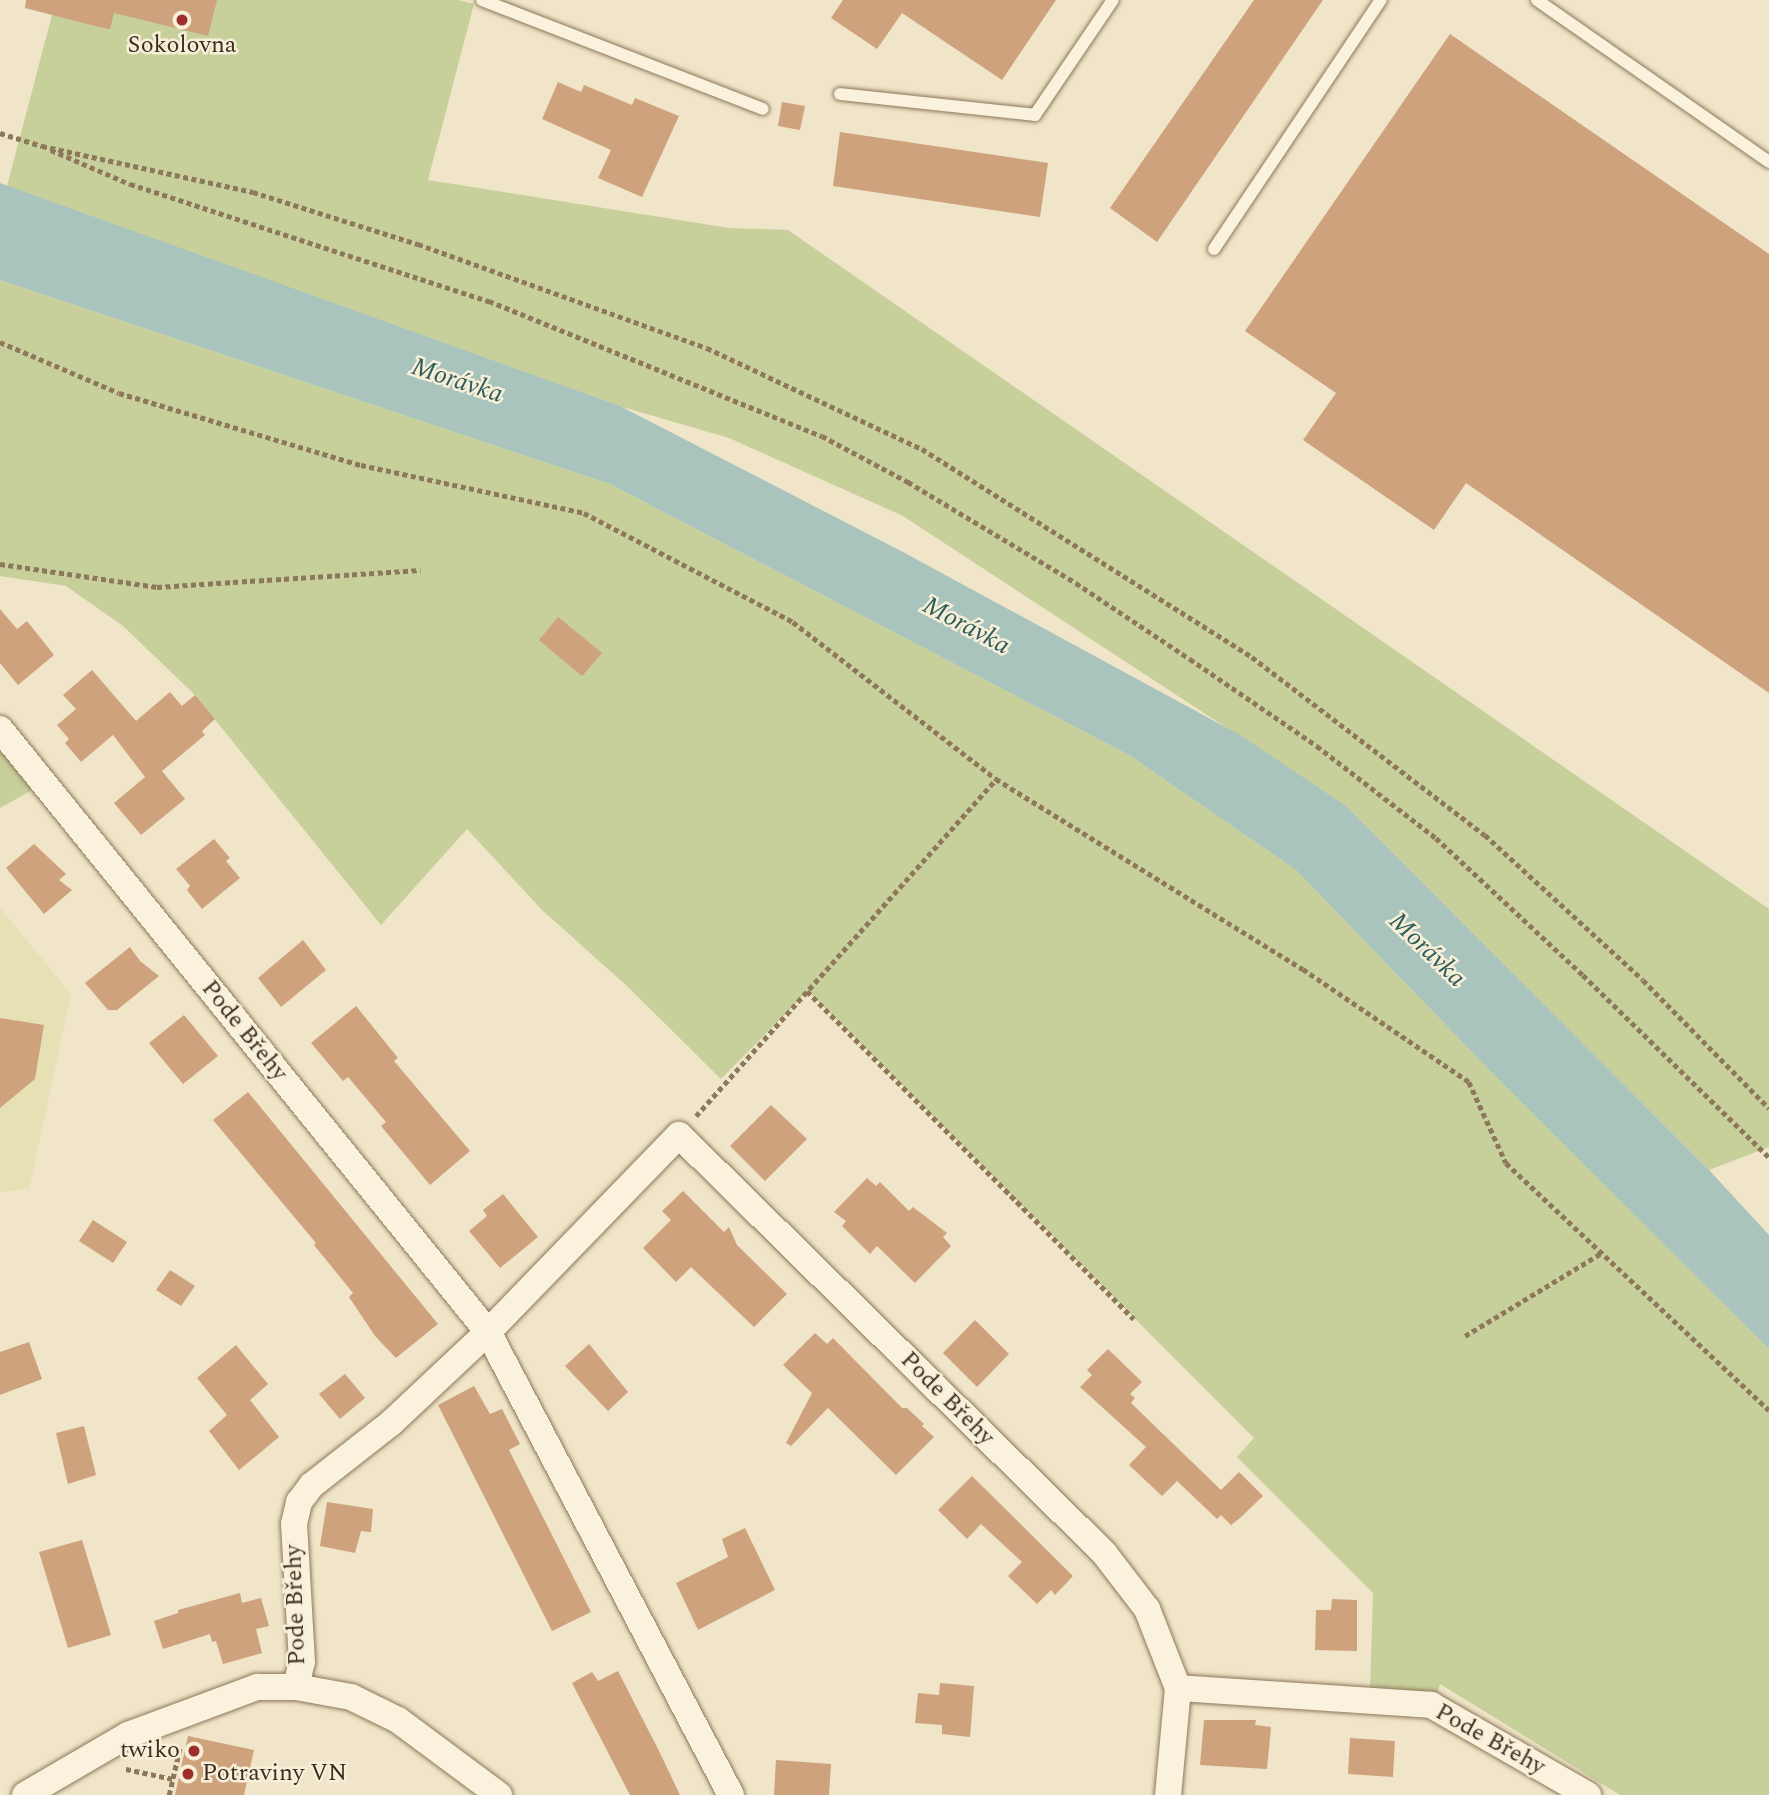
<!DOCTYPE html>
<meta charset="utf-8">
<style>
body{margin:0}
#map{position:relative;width:1769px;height:1795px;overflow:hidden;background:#f0e5c8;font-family:Spectral,serif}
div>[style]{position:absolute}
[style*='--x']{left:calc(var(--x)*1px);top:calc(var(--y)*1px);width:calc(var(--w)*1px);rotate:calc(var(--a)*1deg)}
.farmland>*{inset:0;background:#e6e0b5}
.green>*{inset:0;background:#c7cf9b}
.water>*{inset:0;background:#a9c4bd}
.building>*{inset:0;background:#cea27d}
.path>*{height:4.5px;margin-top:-2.25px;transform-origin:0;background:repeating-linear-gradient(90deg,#8d785c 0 5px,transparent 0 8.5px)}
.roads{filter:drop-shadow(0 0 2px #8d785c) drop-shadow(0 0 2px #8d785c)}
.service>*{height:12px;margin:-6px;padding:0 6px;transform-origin:6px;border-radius:6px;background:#faf2dc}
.minor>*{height:26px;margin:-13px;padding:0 13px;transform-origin:13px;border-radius:13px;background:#faf2dc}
.dots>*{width:19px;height:19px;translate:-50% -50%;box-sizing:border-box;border:4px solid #f7efd8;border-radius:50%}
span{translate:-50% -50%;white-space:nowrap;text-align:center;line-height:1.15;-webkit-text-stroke:5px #f7efd8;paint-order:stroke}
.poi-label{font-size:24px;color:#3d2f20}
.right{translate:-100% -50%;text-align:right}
.left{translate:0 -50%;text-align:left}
.street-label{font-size:24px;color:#3d2f20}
.water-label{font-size:26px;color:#2f5d5b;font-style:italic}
</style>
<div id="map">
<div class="farmland">
<i style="clip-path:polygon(0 908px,71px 994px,29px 1189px,0 1192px)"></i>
</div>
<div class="green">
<i style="clip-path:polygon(56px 0,458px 0,474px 4px,428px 180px,729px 228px,788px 230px,1769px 909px,1769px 1147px,1709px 1170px,1346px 806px,903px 516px,729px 438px,619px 406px,7px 186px)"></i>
<i style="clip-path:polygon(0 280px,610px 484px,1129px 755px,1296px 870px,1498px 1079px,1769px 1349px,1769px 1795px,1620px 1795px,1440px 1684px,1436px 1700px,1370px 1693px,1373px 1593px,1237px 1457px,1254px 1438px,808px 991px,721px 1079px,627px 986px,542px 910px,467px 829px,381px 925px,195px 695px,123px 626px,66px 586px,0 576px)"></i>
<i style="clip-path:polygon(0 750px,34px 789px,0 808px)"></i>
</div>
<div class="water">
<i style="clip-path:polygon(0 183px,620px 406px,903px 552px,1240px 735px,1346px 806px,1709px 1170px,1769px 1235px,1769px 1349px,1498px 1079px,1296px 870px,1129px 755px,610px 484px,0 280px)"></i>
</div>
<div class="building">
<i style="clip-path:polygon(26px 0,217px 0,208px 36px,114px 13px,110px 29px,99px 27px,25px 8px)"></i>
<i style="clip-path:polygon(843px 0,1056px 0,1002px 80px,902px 13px,877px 49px,831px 18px)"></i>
<i style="clip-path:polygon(1254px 0,1323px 0,1157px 242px,1110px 208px)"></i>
<i style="clip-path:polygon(1450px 34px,1769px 254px,1769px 693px,1466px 483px,1434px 530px,1303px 440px,1336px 393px,1245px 331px)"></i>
<i style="clip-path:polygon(558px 82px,581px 92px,584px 85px,632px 105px,635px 98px,679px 116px,642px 197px,598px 178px,611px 150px,542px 119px)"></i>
<i style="clip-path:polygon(782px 102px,805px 106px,800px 130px,778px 126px)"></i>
<i style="clip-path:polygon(840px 132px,1048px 163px,1040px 217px,833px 186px)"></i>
<i style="clip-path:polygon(0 609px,17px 629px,27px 621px,54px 655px,18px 685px,0 663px)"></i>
<i style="clip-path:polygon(558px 617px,602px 653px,582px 676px,539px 640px)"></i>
<i style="clip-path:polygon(92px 670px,136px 721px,170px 692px,182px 706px,195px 695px,215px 719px,202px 731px,205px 735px,162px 771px,185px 799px,141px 835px,114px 803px,145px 777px,113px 735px,81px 762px,65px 743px,69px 739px,57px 725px,76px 709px,63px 695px)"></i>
<i style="clip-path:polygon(214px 839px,230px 858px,226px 861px,240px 878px,202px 909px,187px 890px,190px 886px,176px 869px)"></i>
<i style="clip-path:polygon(34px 844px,66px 874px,59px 880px,72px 890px,44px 914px,6px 868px)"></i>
<i style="clip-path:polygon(303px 940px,326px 970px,281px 1007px,258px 978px)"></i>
<i style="clip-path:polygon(130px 947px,140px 961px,159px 976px,117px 1010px,108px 1010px,85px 983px)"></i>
<i style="clip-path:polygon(356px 1006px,398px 1058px,394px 1061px,470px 1151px,430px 1185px,381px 1126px,386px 1122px,348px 1077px,343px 1081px,311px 1043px)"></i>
<i style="clip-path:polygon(184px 1015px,218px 1056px,183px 1084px,149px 1043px)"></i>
<i style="clip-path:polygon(0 1018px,44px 1025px,35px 1079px,0 1108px)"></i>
<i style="clip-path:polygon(248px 1092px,438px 1324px,396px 1358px,375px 1336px,349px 1297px,353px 1293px,314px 1245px,316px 1243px,213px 1120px)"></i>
<i style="clip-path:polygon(771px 1105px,807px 1139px,765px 1181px,730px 1146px)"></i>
<i style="clip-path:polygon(867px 1178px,876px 1186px,880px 1182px,909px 1211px,913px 1207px,947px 1233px,943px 1237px,951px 1246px,915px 1283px,877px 1246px,870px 1254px,842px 1226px,846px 1221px,834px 1212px)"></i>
<i style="clip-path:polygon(683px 1191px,724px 1232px,729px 1227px,737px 1245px,787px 1294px,754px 1327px,691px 1267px,676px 1282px,643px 1248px,671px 1220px,662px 1211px)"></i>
<i style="clip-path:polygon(503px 1194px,538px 1237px,500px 1268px,469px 1231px,487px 1216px,483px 1210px)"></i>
<i style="clip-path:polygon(93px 1220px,127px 1242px,113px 1263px,79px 1241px)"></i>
<i style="clip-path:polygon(170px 1270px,195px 1286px,181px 1306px,156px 1290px)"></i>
<i style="clip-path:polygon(975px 1320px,1009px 1354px,977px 1387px,943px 1353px)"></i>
<i style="clip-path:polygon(815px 1333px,827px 1344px,833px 1338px,902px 1408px,907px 1408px,924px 1424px,922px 1426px,934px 1437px,896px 1475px,828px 1408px,791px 1446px,786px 1443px,812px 1393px,783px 1365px)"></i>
<i style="clip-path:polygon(29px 1342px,42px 1379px,0 1395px,0 1352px)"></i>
<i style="clip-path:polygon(589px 1344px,628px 1392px,608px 1411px,565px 1366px)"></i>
<i style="clip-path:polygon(236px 1345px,268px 1384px,250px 1400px,279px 1437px,239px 1470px,209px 1431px,227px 1415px,197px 1378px)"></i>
<i style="clip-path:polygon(1108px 1349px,1142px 1382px,1130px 1394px,1135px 1398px,1131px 1403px,1221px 1490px,1239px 1472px,1263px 1496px,1240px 1518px,1231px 1525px,1221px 1515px,1217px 1519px,1177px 1481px,1162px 1496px,1129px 1465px,1146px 1447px,1080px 1387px,1092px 1375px,1087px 1370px)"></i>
<i style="clip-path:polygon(345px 1374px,365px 1398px,340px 1419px,319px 1394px)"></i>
<i style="clip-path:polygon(474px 1386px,490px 1414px,502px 1409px,520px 1444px,509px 1450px,591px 1612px,552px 1631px,438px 1405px)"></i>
<i style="clip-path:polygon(84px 1426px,96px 1475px,68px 1484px,56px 1433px)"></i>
<i style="clip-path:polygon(972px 1476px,1073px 1576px,1055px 1595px,1051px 1590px,1037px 1604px,1008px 1576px,1022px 1562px,981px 1524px,967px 1539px,938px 1510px)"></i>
<i style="clip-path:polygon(327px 1502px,373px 1509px,371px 1532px,361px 1531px,355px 1553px,320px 1546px)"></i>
<i style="clip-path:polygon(745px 1528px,775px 1590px,698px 1630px,676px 1583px,728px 1557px,722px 1539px)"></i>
<i style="clip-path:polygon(82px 1540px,111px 1635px,68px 1648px,39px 1552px)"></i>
<i style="clip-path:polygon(240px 1593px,242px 1603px,261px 1598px,269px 1626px,256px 1629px,262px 1653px,223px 1664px,216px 1641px,212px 1642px,210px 1634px,163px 1649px,154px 1621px,178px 1613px,178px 1610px)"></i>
<i style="clip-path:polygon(1332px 1599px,1357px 1600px,1357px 1651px,1315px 1650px,1316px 1610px,1331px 1610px)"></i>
<i style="clip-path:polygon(618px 1671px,659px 1751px,680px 1795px,630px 1795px,572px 1683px,592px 1672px,598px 1681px)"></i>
<i style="clip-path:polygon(940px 1683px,974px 1686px,970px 1737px,942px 1734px,942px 1725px,915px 1723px,918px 1693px,939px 1695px)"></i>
<i style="clip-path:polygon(1204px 1720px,1256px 1720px,1255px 1725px,1271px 1727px,1267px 1769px,1200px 1765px)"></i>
<i style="clip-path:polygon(188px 1736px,254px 1750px,244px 1795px,175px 1795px)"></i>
<i style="clip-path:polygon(1350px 1738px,1395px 1741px,1393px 1777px,1348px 1774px)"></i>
<i style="clip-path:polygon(776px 1760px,831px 1764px,829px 1795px,774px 1795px)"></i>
</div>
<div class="path">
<i style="--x:0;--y:133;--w:44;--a:17.2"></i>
<i style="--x:42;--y:146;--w:216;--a:12.3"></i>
<i style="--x:253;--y:192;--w:173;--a:17.5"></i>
<i style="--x:418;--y:244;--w:307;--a:19.8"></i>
<i style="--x:707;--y:348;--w:238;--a:25.2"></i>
<i style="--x:922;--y:449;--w:390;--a:32.2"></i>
<i style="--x:1252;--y:657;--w:293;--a:37.4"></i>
<i style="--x:1485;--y:835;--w:214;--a:42.5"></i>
<i style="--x:1643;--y:980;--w:180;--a:45.5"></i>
<i style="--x:51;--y:150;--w:86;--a:23.3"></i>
<i style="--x:130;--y:184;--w:378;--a:18.1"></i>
<i style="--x:489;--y:301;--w:359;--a:22.1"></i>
<i style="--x:822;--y:436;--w:98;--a:28.1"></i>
<i style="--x:908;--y:482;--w:196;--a:31"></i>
<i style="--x:1076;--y:583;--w:137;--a:33.7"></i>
<i style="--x:1190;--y:659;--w:154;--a:34.4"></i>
<i style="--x:1317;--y:746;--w:150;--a:37.7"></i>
<i style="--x:1436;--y:838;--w:201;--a:43"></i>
<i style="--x:1583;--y:975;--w:260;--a:44.4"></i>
<i style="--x:0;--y:342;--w:129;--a:23.2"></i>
<i style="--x:119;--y:393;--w:252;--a:16.6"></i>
<i style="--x:361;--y:465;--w:228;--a:12.1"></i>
<i style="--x:584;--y:513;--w:236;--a:27.5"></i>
<i style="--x:793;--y:622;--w:257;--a:37.7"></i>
<i style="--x:996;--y:779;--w:361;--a:31.8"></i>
<i style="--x:1303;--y:969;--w:201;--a:34.2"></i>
<i style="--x:1469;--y:1082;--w:89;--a:65.4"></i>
<i style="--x:1506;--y:1163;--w:361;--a:43.2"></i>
<i style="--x:0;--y:564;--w:159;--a:8.3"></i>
<i style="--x:157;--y:587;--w:264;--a:-3.7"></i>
<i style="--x:807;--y:991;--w:463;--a:45.1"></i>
<i style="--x:696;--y:1116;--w:451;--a:-48.3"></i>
<i style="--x:1465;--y:1336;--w:158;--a:-31.3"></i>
<i style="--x:126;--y:1769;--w:48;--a:12"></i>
<i style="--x:169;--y:1795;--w:49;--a:-77.1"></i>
</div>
<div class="roads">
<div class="service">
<i style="--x:482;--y:0;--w:301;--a:21.2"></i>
<i style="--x:1537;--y:0;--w:283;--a:34.9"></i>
<i style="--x:840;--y:94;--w:196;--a:6.1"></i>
<i style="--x:1035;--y:115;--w:139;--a:-55.9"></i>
<i style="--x:1214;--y:249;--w:300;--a:-56.2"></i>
</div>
<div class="minor">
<i style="--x:0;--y:729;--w:776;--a:51.02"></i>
<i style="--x:488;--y:1332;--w:523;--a:62.31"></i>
<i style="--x:296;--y:1687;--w:26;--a:-77"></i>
<i style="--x:302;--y:1662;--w:138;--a:-93.3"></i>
<i style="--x:294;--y:1524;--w:23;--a:-77"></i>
<i style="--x:299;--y:1502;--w:21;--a:-53"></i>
<i style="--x:312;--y:1485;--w:100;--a:-38.1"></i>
<i style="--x:391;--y:1423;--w:133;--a:-43.2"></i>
<i style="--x:488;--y:1332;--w:274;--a:-45.9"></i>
<i style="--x:679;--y:1135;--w:596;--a:44.52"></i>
<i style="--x:1104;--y:1553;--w:71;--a:52.5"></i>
<i style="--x:1147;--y:1609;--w:85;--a:68.6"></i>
<i style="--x:1178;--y:1688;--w:107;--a:95.3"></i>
<i style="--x:1178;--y:1688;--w:254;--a:3.8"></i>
<i style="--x:1431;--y:1705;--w:181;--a:29.8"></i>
<i style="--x:25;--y:1795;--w:119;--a:-30.2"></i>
<i style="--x:128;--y:1735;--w:138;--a:-20.4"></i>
<i style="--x:257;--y:1687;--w:39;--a:0"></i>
<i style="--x:296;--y:1687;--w:56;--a:10.3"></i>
<i style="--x:351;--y:1697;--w:52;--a:26.1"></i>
<i style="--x:398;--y:1720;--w:126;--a:36.6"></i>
</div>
</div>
<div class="dots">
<i style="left:182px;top:20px;background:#9d2e2b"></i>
<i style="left:194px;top:1751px;background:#9d2e2b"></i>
<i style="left:188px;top:1774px;background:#9d2e2b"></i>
</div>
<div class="poi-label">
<span style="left:182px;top:46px">Sokolovna</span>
<span class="right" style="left:180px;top:1751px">twiko</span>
<span class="left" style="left:202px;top:1774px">Potraviny VN</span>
</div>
<div class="street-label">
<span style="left:244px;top:1031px;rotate:51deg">Pode Břehy</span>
<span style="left:947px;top:1399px;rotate:45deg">Pode Břehy</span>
<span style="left:296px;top:1605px;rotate:-92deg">Pode Břehy</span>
<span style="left:1490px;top:1740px;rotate:29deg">Pode Břehy</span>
</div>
<div class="water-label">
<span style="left:457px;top:381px;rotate:18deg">Morávka</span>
<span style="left:966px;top:626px;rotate:28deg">Morávka</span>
<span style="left:1427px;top:950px;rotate:44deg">Morávka</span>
</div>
</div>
